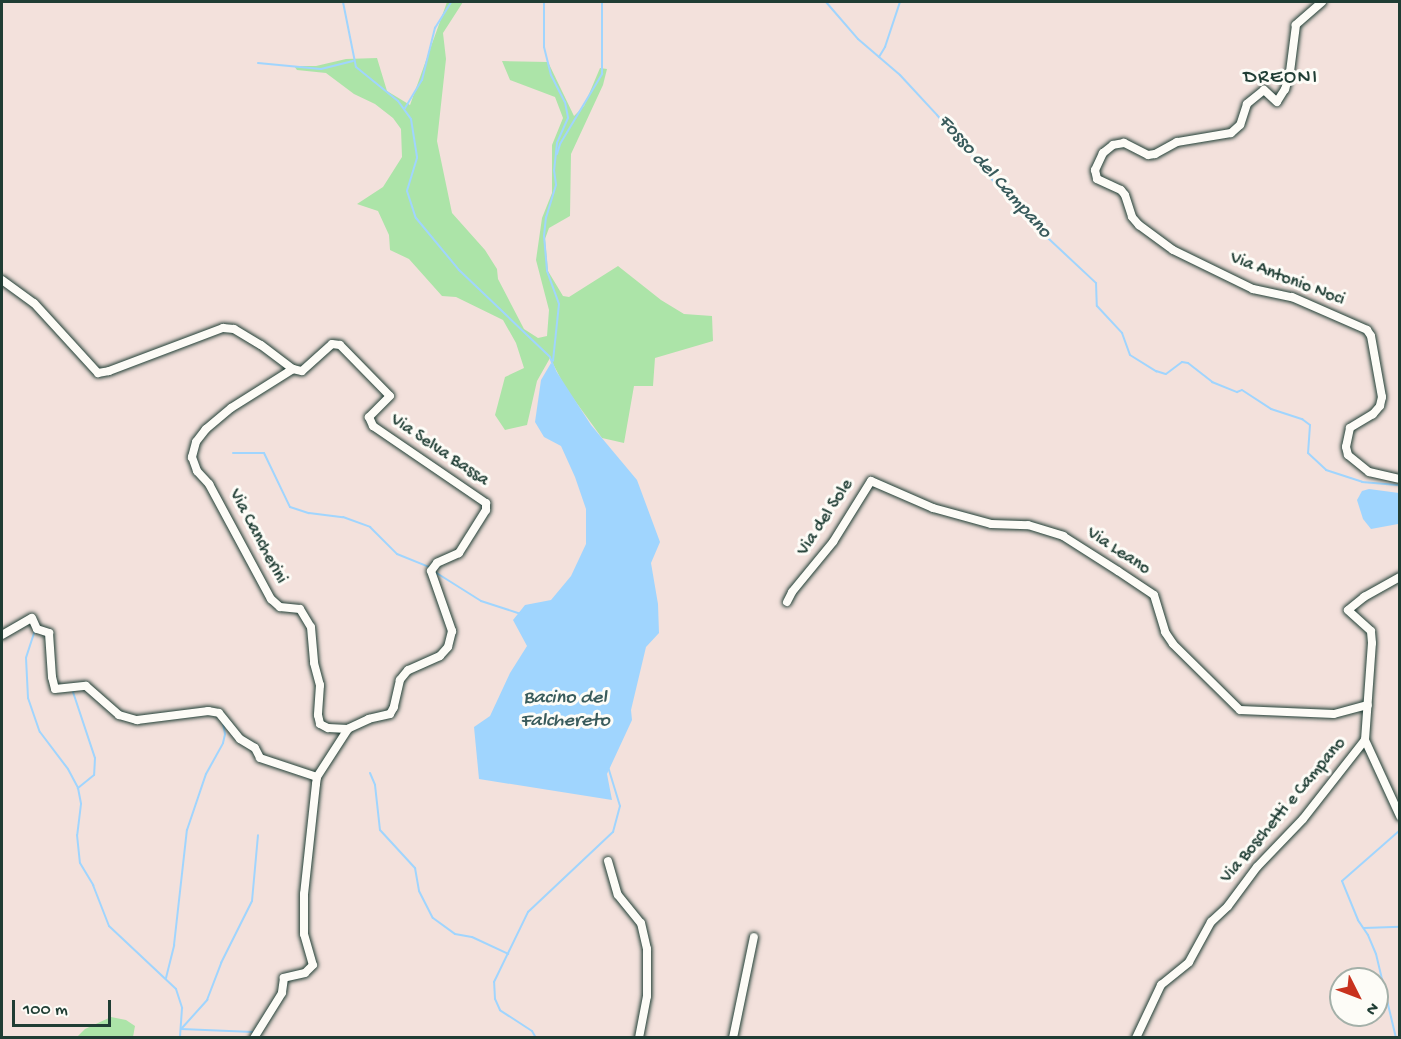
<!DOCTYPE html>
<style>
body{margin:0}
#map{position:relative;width:1401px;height:1039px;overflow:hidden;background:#f3e1dc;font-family:"Gochi Hand",sans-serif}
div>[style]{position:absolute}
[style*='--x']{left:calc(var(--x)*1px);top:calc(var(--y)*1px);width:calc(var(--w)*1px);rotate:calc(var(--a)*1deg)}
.green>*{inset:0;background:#ace4a8}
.water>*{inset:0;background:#a0d5fe}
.stream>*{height:2px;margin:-1px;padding:0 1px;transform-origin:1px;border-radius:1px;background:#a0d5fe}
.roads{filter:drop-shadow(0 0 2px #1f3d34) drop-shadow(0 0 2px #1f3d34)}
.minor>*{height:8px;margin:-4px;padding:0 4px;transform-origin:4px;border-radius:4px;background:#fdfcf7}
span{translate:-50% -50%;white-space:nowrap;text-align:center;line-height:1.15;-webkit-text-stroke:6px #fdfcf7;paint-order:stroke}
.street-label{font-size:18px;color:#1f3d34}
.neighbourhood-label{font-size:20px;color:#1f3d34;letter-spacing:1.5px}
.water-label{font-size:20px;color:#395b5c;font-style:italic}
.frame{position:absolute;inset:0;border:3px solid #1f3d34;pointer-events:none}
.north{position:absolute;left:1329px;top:967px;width:60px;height:60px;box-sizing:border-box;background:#fdfcf7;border:2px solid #a4b0a9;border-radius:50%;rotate:132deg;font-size:16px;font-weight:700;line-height:24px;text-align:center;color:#1f3d34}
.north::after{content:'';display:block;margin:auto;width:21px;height:27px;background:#c8321e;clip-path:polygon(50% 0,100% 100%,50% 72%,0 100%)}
.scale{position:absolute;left:12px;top:1000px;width:99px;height:27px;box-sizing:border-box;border:3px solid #1f3d34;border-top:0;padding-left:8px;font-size:18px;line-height:21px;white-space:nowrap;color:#1f3d34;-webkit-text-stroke:4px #fdfcf7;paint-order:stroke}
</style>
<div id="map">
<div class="green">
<i style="clip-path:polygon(447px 2px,463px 2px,443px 33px,446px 59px,437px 141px,452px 213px,485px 250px,497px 269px,498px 279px,524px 329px,538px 338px,547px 336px,549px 310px,536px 260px,542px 218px,552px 193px,552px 145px,563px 118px,555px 97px,510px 80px,502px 61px,548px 62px,574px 116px,584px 106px,600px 68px,607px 69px,603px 85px,571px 154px,570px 216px,549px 228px,545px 239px,548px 271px,563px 296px,569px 297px,618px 266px,661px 300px,684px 314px,712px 316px,713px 341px,655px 358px,653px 386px,634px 386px,624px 443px,602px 438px,565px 387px,550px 358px,537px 381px,527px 425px,505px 430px,495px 415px,505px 377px,524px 368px,516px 343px,503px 320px,456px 297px,442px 296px,409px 259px,390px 250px,389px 235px,378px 211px,357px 204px,383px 187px,402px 157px,401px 129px,393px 118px,375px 104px,354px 94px,326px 73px,297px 70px,294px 66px,316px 66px,346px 59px,377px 58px,387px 91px,410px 105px)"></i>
<i style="clip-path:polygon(111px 1017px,126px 1020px,135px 1026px,133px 1037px,77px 1037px,85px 1029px)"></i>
</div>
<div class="water">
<i style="clip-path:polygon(551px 363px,591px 425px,637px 480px,660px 542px,651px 563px,658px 604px,659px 633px,646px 647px,631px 710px,632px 720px,607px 774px,612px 800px,479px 779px,474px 727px,490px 716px,510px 673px,527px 646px,513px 620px,525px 605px,551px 600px,571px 576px,586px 544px,586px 509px,575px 477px,561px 446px,544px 437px,535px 422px,541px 380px)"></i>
<i style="clip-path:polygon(1369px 489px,1399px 493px,1398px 524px,1371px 529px,1363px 519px,1357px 500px,1362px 491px)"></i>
</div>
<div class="stream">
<i style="--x:343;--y:2;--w:66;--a:78.7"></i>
<i style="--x:356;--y:67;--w:54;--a:39"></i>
<i style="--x:398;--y:101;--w:22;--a:54"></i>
<i style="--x:411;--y:119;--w:39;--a:81"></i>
<i style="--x:417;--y:158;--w:34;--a:107"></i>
<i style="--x:407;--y:191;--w:28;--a:72"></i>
<i style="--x:416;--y:218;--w:67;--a:50.4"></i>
<i style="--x:459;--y:270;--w:126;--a:43.7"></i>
<i style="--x:550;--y:357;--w:15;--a:70"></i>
<i style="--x:544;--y:2;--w:45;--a:90"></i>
<i style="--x:544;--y:47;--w:29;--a:76"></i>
<i style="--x:551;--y:75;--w:30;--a:63"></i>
<i style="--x:565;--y:102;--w:16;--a:79"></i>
<i style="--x:568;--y:118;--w:27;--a:114"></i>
<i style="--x:557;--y:143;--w:27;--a:96"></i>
<i style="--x:554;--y:170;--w:15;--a:82"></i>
<i style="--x:556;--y:185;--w:34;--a:107"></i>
<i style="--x:546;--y:217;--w:19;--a:96"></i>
<i style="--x:544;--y:236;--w:35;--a:85"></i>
<i style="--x:547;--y:271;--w:35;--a:70"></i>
<i style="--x:559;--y:304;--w:57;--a:96"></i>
<i style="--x:826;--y:2;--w:49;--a:49.1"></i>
<i style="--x:858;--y:39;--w:55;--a:40.6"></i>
<i style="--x:900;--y:75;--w:54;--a:47.2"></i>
<i style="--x:937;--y:115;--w:125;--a:49.5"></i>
<i style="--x:1018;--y:210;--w:107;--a:43.1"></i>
<i style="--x:1096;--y:283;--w:23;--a:88"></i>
<i style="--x:1097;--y:306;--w:37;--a:47"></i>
<i style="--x:1122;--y:333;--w:23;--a:70"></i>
<i style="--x:1130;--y:355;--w:31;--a:32"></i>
<i style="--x:1156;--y:371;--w:10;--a:17"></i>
<i style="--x:1166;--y:374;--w:20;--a:-37"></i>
<i style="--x:1182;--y:362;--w:6;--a:9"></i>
<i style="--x:1188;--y:363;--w:31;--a:38"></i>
<i style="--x:1212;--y:382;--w:27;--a:22"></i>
<i style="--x:1237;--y:392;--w:5;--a:-22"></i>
<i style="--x:1242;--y:390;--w:35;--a:33"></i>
<i style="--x:1271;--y:409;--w:33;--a:18"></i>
<i style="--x:1302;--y:419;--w:10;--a:37"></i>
<i style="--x:1310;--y:425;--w:28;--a:94"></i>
<i style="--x:1308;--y:453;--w:25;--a:43"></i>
<i style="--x:1326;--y:470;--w:38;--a:18"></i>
<i style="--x:1362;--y:482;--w:38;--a:5"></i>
<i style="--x:879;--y:57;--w:12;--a:-59"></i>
<i style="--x:885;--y:47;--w:47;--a:-71.6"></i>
<i style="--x:258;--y:63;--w:63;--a:5.4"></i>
<i style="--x:321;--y:69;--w:33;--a:-14"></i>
<i style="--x:405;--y:108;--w:33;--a:-59"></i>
<i style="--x:422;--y:80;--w:54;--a:-76"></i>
<i style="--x:435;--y:28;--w:31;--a:-58"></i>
<i style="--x:557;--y:154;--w:10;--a:-73"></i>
<i style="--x:560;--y:144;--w:82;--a:-59"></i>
<i style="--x:602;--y:74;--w:72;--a:-90"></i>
<i style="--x:233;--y:453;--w:31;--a:0"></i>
<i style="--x:264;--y:453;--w:60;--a:64.3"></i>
<i style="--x:290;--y:507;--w:20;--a:18"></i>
<i style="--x:309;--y:513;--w:34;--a:7"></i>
<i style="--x:343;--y:517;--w:29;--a:20"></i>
<i style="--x:370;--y:527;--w:38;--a:45"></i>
<i style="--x:397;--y:554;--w:37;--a:22"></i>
<i style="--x:435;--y:572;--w:54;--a:32.2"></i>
<i style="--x:481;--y:601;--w:42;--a:18"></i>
<i style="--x:35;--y:630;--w:29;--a:108"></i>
<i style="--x:26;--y:658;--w:40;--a:87.1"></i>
<i style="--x:28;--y:698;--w:36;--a:71"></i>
<i style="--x:40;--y:732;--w:46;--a:52.9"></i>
<i style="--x:68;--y:769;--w:21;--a:62"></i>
<i style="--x:78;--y:788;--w:16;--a:79"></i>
<i style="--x:81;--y:804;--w:31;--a:97"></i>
<i style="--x:77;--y:835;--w:28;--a:84"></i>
<i style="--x:80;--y:863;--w:26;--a:59"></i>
<i style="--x:93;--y:885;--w:44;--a:68.7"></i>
<i style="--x:109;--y:926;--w:92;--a:43.2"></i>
<i style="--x:176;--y:989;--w:20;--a:72"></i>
<i style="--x:182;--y:1008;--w:30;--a:94"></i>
<i style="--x:73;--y:692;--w:70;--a:71.6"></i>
<i style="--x:95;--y:758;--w:17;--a:93"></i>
<i style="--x:94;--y:775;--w:21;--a:141"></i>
<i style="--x:370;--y:773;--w:13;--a:67"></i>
<i style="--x:375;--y:785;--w:45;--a:83.7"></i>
<i style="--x:380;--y:830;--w:52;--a:47.4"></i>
<i style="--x:415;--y:868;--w:23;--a:80"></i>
<i style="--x:419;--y:891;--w:30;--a:63"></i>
<i style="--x:433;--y:918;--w:27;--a:36"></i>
<i style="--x:455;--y:934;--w:17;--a:10"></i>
<i style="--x:472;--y:937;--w:40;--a:25"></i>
<i style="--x:1364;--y:928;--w:36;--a:-2"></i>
<i style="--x:166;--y:978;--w:34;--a:-76"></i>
<i style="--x:174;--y:945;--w:116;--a:-83.6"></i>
<i style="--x:187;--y:830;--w:59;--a:-71.3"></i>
<i style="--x:206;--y:774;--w:35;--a:-61"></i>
<i style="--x:223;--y:743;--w:9;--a:-77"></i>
<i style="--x:225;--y:734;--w:11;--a:-100"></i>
<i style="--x:182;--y:1028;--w:38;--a:-48"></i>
<i style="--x:207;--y:1000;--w:40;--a:-69"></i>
<i style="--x:221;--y:963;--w:69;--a:-63.4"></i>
<i style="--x:252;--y:901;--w:66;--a:-84.8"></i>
<i style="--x:181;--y:1029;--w:72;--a:2.4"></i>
<i style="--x:536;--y:1038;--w:8;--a:-120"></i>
<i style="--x:532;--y:1031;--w:38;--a:-147"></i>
<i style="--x:500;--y:1010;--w:12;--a:-114"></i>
<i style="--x:495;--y:999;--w:17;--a:-93"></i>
<i style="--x:494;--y:982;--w:78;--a:-64.1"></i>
<i style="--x:528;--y:912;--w:117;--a:-43.3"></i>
<i style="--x:613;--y:832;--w:27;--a:-75"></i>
<i style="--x:620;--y:806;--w:39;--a:-107"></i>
<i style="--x:1396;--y:1038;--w:86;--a:-103.4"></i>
<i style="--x:1376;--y:954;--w:21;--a:-113"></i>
<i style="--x:1368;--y:935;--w:18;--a:-124"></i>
<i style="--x:1358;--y:920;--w:42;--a:-112.3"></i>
<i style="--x:1342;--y:881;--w:77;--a:-41.3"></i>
</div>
<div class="roads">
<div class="minor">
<i style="--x:1322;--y:2;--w:35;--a:139"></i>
<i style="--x:1296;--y:25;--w:47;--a:97.3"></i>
<i style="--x:1290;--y:72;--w:18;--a:106"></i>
<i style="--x:1285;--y:89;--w:15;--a:122"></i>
<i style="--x:1277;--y:102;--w:18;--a:-137"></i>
<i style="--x:1264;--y:90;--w:22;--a:141"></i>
<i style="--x:1247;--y:104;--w:22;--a:108"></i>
<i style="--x:1240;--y:125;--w:12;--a:138"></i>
<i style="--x:1231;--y:133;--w:55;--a:170.5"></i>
<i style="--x:1177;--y:142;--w:25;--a:151"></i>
<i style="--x:1155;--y:154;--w:7;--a:172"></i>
<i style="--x:1148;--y:155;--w:27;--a:-153"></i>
<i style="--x:1124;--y:143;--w:11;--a:170"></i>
<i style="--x:1113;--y:145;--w:13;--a:141"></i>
<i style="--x:1103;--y:153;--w:19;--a:115"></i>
<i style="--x:1095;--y:170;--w:9;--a:77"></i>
<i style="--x:1097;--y:179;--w:26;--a:25"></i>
<i style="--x:1121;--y:190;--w:6;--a:51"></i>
<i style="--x:1125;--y:195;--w:23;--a:72"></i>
<i style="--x:1132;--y:217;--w:11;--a:49"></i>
<i style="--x:1139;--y:225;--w:42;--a:36.3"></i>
<i style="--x:1173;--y:250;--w:89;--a:26"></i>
<i style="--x:1253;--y:289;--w:40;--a:12"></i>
<i style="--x:1292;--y:297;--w:82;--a:23.7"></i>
<i style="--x:1367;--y:330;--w:7;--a:56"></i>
<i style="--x:1371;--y:336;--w:62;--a:79.8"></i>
<i style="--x:1382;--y:397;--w:9;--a:103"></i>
<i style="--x:1380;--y:406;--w:11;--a:131"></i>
<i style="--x:1373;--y:414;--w:27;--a:149"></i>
<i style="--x:1350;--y:428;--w:19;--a:102"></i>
<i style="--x:1346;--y:447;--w:8;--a:76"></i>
<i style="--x:1348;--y:455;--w:27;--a:39"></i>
<i style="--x:1369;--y:472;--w:32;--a:13"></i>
<i style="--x:2;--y:280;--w:39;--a:36"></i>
<i style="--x:34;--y:303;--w:95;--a:47.6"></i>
<i style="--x:98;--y:373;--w:11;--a:-10"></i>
<i style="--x:109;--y:371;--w:122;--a:-20.7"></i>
<i style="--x:223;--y:328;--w:11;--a:5"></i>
<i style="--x:234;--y:329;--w:31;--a:31"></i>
<i style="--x:261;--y:345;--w:40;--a:37"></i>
<i style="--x:293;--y:369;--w:73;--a:147.8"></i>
<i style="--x:231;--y:408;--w:33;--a:140"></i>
<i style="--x:206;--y:429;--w:16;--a:128"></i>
<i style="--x:196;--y:442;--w:16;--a:105"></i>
<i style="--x:192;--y:457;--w:15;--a:70"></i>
<i style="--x:197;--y:471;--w:18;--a:47"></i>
<i style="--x:209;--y:484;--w:131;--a:61.7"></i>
<i style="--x:271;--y:599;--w:12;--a:42"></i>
<i style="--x:280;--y:607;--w:20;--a:6"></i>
<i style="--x:300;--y:609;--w:21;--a:59"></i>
<i style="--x:311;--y:627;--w:36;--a:85"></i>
<i style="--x:314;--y:663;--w:23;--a:75"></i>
<i style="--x:320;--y:685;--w:30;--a:94"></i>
<i style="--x:318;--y:715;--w:9;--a:77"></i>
<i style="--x:320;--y:724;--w:9;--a:27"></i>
<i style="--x:328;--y:728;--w:20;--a:3"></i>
<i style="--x:348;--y:729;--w:57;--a:122.9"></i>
<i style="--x:317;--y:777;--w:7;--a:98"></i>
<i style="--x:316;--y:784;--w:111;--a:96.2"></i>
<i style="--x:304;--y:894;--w:40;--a:90"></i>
<i style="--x:304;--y:934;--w:32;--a:74"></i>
<i style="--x:313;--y:965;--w:11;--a:135"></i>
<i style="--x:305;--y:973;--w:22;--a:167"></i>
<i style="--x:284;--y:978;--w:15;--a:98"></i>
<i style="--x:282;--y:993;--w:53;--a:121.9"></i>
<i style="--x:293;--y:369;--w:9;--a:13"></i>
<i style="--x:302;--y:371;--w:40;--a:-42"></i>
<i style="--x:332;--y:344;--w:8;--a:7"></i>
<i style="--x:340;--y:345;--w:71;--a:45.6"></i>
<i style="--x:390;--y:396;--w:30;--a:135"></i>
<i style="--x:369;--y:417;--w:10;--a:66"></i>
<i style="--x:373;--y:426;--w:137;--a:34.3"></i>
<i style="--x:486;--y:503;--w:7;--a:90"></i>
<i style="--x:486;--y:510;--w:51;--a:122.1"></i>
<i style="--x:459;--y:553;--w:24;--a:156"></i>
<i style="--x:437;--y:563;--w:10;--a:127"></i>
<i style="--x:431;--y:571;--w:64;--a:70.7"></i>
<i style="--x:452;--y:631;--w:16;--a:104"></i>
<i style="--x:448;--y:647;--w:12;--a:132"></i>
<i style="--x:440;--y:656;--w:35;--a:156"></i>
<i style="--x:408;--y:670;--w:13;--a:129"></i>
<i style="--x:400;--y:680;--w:28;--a:103"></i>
<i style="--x:394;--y:707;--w:8;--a:120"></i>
<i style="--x:390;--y:714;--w:22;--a:167"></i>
<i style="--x:369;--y:719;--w:23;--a:155"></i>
<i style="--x:787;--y:602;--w:11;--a:-63"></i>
<i style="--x:792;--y:592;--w:65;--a:-50.6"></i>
<i style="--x:833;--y:542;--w:72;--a:-58.1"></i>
<i style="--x:871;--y:481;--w:68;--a:23.5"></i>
<i style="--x:933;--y:508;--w:60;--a:15.4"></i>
<i style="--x:991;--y:524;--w:37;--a:2"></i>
<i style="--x:1028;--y:525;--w:37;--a:17"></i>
<i style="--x:1063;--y:536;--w:65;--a:32.5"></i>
<i style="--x:1118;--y:571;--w:43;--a:33.7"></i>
<i style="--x:1154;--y:595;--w:39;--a:73"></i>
<i style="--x:1165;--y:632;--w:14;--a:56"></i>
<i style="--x:1173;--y:644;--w:94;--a:44.6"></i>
<i style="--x:1240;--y:710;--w:94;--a:2.4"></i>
<i style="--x:1334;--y:714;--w:35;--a:-15"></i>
<i style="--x:2;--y:635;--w:34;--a:-30"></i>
<i style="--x:32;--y:618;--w:12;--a:66"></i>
<i style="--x:37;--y:629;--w:13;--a:18"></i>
<i style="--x:49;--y:633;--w:44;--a:86.1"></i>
<i style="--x:52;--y:677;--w:12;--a:76"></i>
<i style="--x:55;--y:689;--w:31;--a:-6"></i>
<i style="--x:86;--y:686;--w:44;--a:41.3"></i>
<i style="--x:119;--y:715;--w:19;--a:16"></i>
<i style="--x:137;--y:720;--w:72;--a:-7.2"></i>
<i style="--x:208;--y:711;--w:11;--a:10"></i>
<i style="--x:219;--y:713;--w:33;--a:51"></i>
<i style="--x:240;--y:739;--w:17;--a:31"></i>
<i style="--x:255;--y:748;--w:11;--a:63"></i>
<i style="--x:260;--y:758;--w:60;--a:18.4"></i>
<i style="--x:1365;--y:740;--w:84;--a:65.3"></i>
<i style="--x:608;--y:861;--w:35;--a:74"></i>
<i style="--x:618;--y:895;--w:36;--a:51"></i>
<i style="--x:641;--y:923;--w:27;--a:77"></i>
<i style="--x:647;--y:949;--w:47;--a:90"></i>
<i style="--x:647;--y:996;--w:43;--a:100.8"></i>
<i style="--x:733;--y:1038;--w:103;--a:-78.3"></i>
<i style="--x:1136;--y:1038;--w:59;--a:-64.7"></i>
<i style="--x:1161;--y:985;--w:36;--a:-39"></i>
<i style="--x:1189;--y:962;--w:46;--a:-61.2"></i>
<i style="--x:1211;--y:922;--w:23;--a:-43"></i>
<i style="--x:1228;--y:906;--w:49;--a:-53.4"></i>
<i style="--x:1257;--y:867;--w:66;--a:-46.2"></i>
<i style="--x:1303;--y:819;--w:100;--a:-51.9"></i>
<i style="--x:1365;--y:740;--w:97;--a:-85.9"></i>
<i style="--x:1372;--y:643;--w:12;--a:-95"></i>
<i style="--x:1371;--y:631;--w:31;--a:-138"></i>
<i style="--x:1348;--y:610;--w:21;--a:-39"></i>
<i style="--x:1364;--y:597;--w:41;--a:-29.1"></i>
</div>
</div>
<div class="street-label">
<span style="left:1287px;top:280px;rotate:21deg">Via Antonio Noci</span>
<span style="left:439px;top:451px;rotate:34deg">Via Selva Bassa</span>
<span style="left:826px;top:518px;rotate:-57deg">Via del Sole</span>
<span style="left:257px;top:537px;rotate:62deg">Via Cancherini</span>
<span style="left:1118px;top:552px;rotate:33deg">Via Leano</span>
<span style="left:1284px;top:811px;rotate:-50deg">Via Boschetti e Campano</span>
</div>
<div class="neighbourhood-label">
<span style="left:1281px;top:78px">DREONI</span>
</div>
<div class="water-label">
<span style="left:994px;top:177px;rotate:48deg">Fosso del Campano</span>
<span style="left:565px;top:710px">Bacino del<br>Falchereto</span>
</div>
<div class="frame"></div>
<div class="north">N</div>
<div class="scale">100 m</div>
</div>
